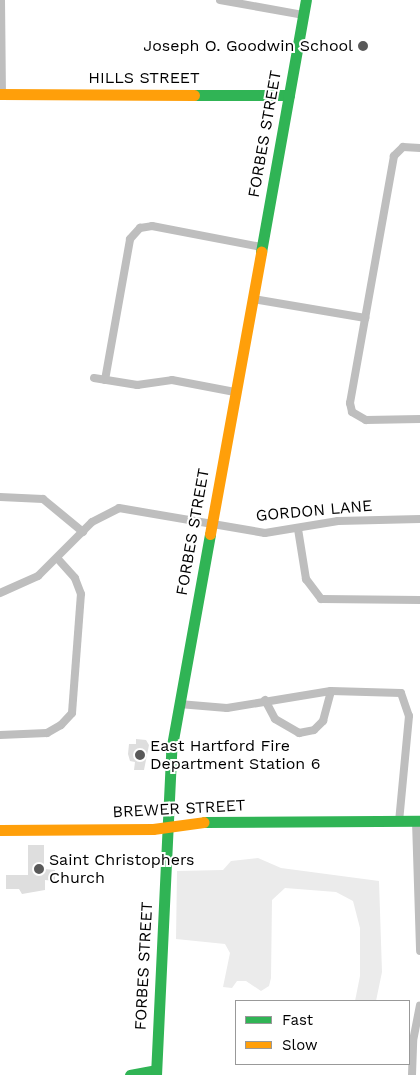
<!DOCTYPE html>
<style>
body{margin:0}
#map{position:relative;width:420px;height:1075px;overflow:hidden;background:#fff;font-family:"Work Sans",sans-serif}
div>[style]{position:absolute}
[style*='--x']{left:calc(var(--x)*1px);top:calc(var(--y)*1px);width:calc(var(--w)*1px);rotate:calc(var(--a)*1deg)}
.green>*{inset:0;background:#ebebeb}
.building>*{inset:0;background:#dedede}
.street>*{height:8px;margin:-4px;padding:0 4px;transform-origin:4px;border-radius:4px;background:#bebebe}
.fast>*{height:11px;margin:-5.5px;padding:0 5.5px;transform-origin:5.5px;border-radius:5.5px;background:#30b455}
.slow>*{height:11px;margin:-5.5px;padding:0 5.5px;transform-origin:5.5px;border-radius:5.5px;background:#ff9f0a}
.dots>*{width:14px;height:14px;translate:-50% -50%;box-sizing:border-box;border:2px solid #fff;border-radius:50%}
span{translate:-50% -50%;white-space:nowrap;text-align:center;line-height:1.15;-webkit-text-stroke:4px #fff;paint-order:stroke}
.poi-label{font-size:16px;color:#000}
.right{translate:-100% -50%;text-align:right}
.left{translate:0 -50%;text-align:left}
.street-label{font-size:16px;color:#000}
.legend{position:absolute;left:235px;top:1000px;width:175px;height:65px;box-sizing:border-box;background:#fff;border:1px solid #999;margin:0;padding:6px 9px;list-style:none;font-size:15px;color:#000}
.legend li{display:flex;align-items:center;gap:10px;height:25px}
.legend b{width:25px;border:1px solid #999}
</style>
<div id="map">
<div class="green">
<i style="clip-path:polygon(258px 858px,281px 868px,379px 881px,382px 972px,376px 1001px,355px 1001px,360px 976px,360px 928px,353px 901px,336px 892px,285px 888px,272px 900px,271px 978px,269px 986px,261px 991px,246px 981px,237px 981px,232px 988px,223px 987px,230px 953px,225px 944px,176px 939px,177px 871px,223px 870px,231px 861px)"></i>
</div>
<div class="building">
<i style="clip-path:polygon(136px 739px,146px 740px,149px 745px,144px 770px,134px 770px,135px 762px,130px 761px,128px 754px,129px 744px,136px 744px)"></i>
<i style="clip-path:polygon(28px 845px,44px 845px,44px 869px,55px 870px,55px 881px,45px 880px,45px 890px,22px 894px,19px 889px,6px 889px,6px 875px,28px 875px)"></i>
</div>
<div class="street">
<i style="--x:1;--y:0;--w:94;--a:89.4"></i>
<i style="--x:220;--y:0;--w:84;--a:10.2"></i>
<i style="--x:420;--y:148;--w:17;--a:-177"></i>
<i style="--x:403;--y:147;--w:13;--a:135"></i>
<i style="--x:394;--y:156;--w:251;--a:100.1"></i>
<i style="--x:350;--y:403;--w:9;--a:77"></i>
<i style="--x:352;--y:412;--w:16;--a:30"></i>
<i style="--x:366;--y:420;--w:54;--a:-1.1"></i>
<i style="--x:253;--y:299;--w:114;--a:9.6"></i>
<i style="--x:94;--y:378;--w:44;--a:9.2"></i>
<i style="--x:137;--y:385;--w:35;--a:-8"></i>
<i style="--x:172;--y:380;--w:64;--a:10.8"></i>
<i style="--x:105;--y:380;--w:143;--a:-79.9"></i>
<i style="--x:130;--y:239;--w:15;--a:-48"></i>
<i style="--x:140;--y:228;--w:12;--a:-9"></i>
<i style="--x:152;--y:226;--w:111;--a:10.9"></i>
<i style="--x:0;--y:497;--w:43;--a:2.7"></i>
<i style="--x:43;--y:499;--w:52;--a:39.5"></i>
<i style="--x:298;--y:529;--w:51;--a:80.9"></i>
<i style="--x:306;--y:579;--w:25;--a:53"></i>
<i style="--x:321;--y:599;--w:99;--a:0.6"></i>
<i style="--x:0;--y:593;--w:42;--a:-24.1"></i>
<i style="--x:38;--y:576;--w:76;--a:-45"></i>
<i style="--x:92;--y:522;--w:30;--a:-27"></i>
<i style="--x:119;--y:508;--w:148;--a:9.7"></i>
<i style="--x:265;--y:533;--w:74;--a:-9.3"></i>
<i style="--x:338;--y:521;--w:82;--a:-1.4"></i>
<i style="--x:265;--y:700;--w:21;--a:62"></i>
<i style="--x:275;--y:719;--w:28;--a:30"></i>
<i style="--x:299;--y:733;--w:15;--a:-11"></i>
<i style="--x:314;--y:730;--w:13;--a:-45"></i>
<i style="--x:323;--y:721;--w:31;--a:-75"></i>
<i style="--x:179;--y:704;--w:48;--a:4.8"></i>
<i style="--x:227;--y:708;--w:105;--a:-9.3"></i>
<i style="--x:331;--y:691;--w:70;--a:1.6"></i>
<i style="--x:401;--y:693;--w:24;--a:71"></i>
<i style="--x:409;--y:716;--w:105;--a:95.4"></i>
<i style="--x:0;--y:735;--w:47;--a:-2.4"></i>
<i style="--x:47;--y:733;--w:16;--a:-30"></i>
<i style="--x:61;--y:725;--w:16;--a:-47"></i>
<i style="--x:72;--y:713;--w:119;--a:-85.7"></i>
<i style="--x:81;--y:594;--w:17;--a:-111"></i>
<i style="--x:75;--y:578;--w:25;--a:-132"></i>
<i style="--x:416;--y:821;--w:130;--a:88.2"></i>
<i style="--x:412;--y:1075;--w:34;--a:-88"></i>
<i style="--x:413;--y:1041;--w:36;--a:-79"></i>
</div>
<div class="fast">
<i style="--x:194;--y:95;--w:95;--a:0"></i>
<i style="--x:261;--y:252;--w:256;--a:-79.9"></i>
<i style="--x:204;--y:822;--w:216;--a:-0.3"></i>
<i style="--x:130;--y:1075;--w:26;--a:-11"></i>
<i style="--x:156;--y:1075;--w:324;--a:-87.3"></i>
<i style="--x:171;--y:751;--w:220;--a:-79.8"></i>
</div>
<div class="slow">
<i style="--x:0;--y:94;--w:194;--a:0.3"></i>
<i style="--x:210;--y:534;--w:287;--a:-79.7"></i>
<i style="--x:0;--y:830;--w:153;--a:-0.4"></i>
<i style="--x:153;--y:829;--w:51;--a:-7.8"></i>
</div>
<div class="dots">
<i style="left:363px;top:46px;background:#595959"></i>
<i style="left:140px;top:755px;background:#595959"></i>
<i style="left:39px;top:869px;background:#595959"></i>
</div>
<div class="poi-label">
<span class="right" style="left:353px;top:46px">Joseph O. Goodwin School</span>
<span class="left" style="left:150px;top:755px">East Hartford Fire<br>Department Station 6</span>
<span class="left" style="left:49px;top:869px">Saint Christophers<br>Church</span>
</div>
<div class="street-label">
<span style="left:144px;top:78px">HILLS STREET</span>
<span style="left:265px;top:134px;rotate:-80deg">FORBES STREET</span>
<span style="left:314px;top:511px;rotate:-5deg">GORDON LANE</span>
<span style="left:193px;top:532px;rotate:-80deg">FORBES STREET</span>
<span style="left:179px;top:809px;rotate:-3deg">BREWER STREET</span>
<span style="left:144px;top:966px;rotate:-87deg">FORBES STREET</span>
</div>
<ul class="legend">
<li><b style="height:6px;background:#30b455"></b>Fast</li>
<li><b style="height:6px;background:#ff9f0a"></b>Slow</li>
</ul>
</div>
